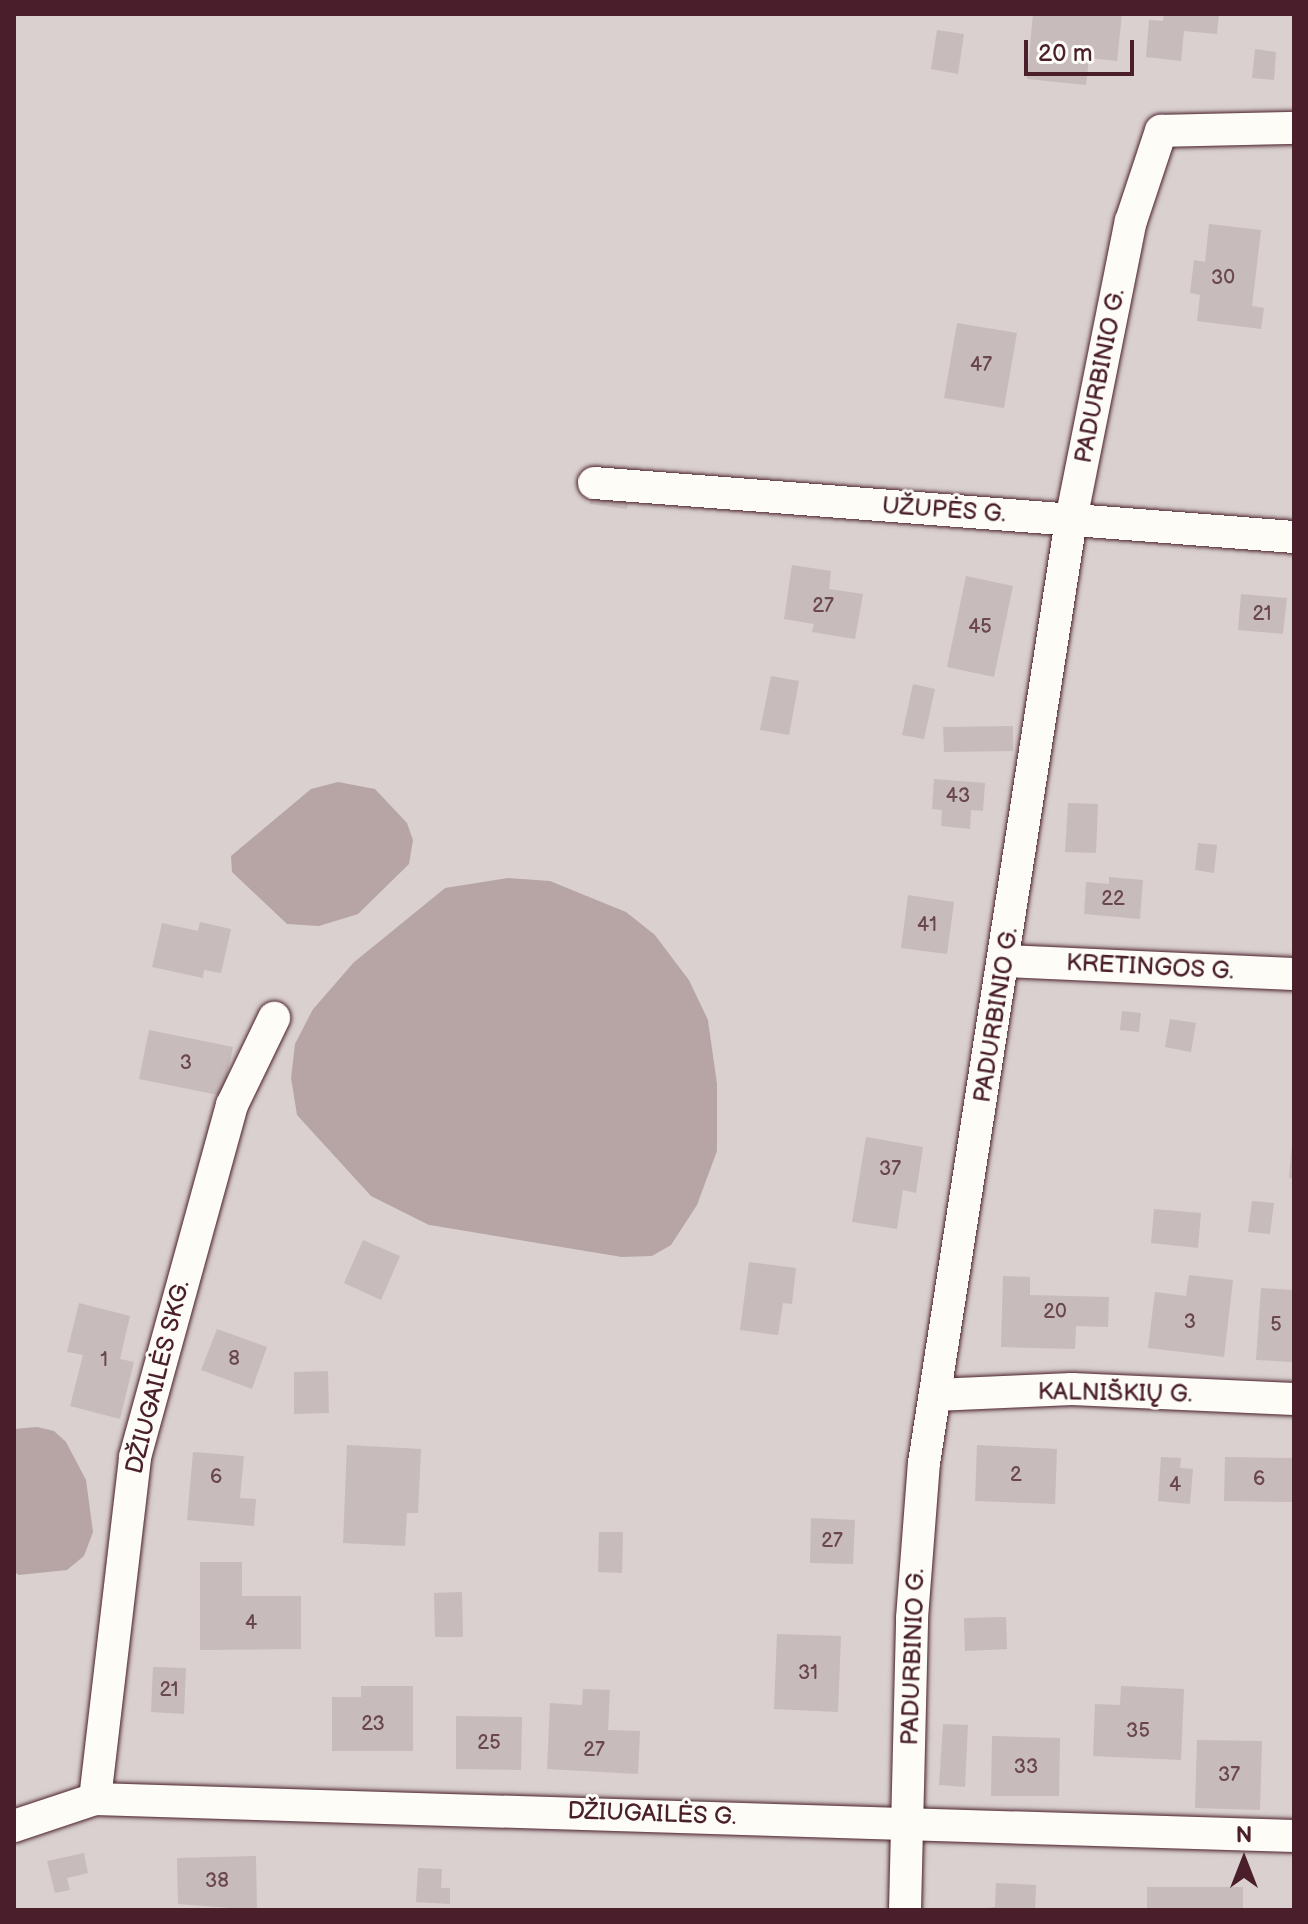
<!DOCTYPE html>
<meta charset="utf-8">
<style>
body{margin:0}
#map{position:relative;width:1308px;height:1924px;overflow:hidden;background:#f2efeb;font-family:"Balsamiq Sans",sans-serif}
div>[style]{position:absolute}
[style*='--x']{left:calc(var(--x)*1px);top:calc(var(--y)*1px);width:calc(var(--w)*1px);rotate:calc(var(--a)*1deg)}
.green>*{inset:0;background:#d9d0cf}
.water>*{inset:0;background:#b7a5a6}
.building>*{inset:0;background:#c8bbbb}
.roads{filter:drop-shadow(0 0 2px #4a1f2b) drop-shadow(0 0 2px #4a1f2b)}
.minor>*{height:32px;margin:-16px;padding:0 16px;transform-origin:16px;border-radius:16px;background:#fdfcf7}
span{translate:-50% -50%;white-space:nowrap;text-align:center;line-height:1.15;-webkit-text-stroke:6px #fdfcf7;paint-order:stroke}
.number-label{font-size:20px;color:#6a464f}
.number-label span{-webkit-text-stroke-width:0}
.street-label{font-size:24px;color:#4a1f2b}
.frame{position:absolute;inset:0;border:16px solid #4a1f2b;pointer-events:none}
.north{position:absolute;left:1204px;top:1820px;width:80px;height:80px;-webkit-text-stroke:6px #fdfcf7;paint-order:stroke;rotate:0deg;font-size:22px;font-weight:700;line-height:32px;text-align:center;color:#4a1f2b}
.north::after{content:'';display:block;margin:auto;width:28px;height:36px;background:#4a1f2b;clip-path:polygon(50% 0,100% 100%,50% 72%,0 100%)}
.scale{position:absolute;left:1024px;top:40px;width:110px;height:36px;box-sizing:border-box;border:4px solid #4a1f2b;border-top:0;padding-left:10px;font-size:24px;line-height:28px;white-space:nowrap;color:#4a1f2b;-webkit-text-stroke:6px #fdfcf7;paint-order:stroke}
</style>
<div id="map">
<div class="green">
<i style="clip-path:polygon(evenodd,14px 14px,1294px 14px,1294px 1910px,14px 1910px,14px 14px,445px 888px,655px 935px,689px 980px,708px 1021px,717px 1083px,621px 1257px,429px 1225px,313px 1009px,354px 962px,445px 888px)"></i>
</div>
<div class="water">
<i style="clip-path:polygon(338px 782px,375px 789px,407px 823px,413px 840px,409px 864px,358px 914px,319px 926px,287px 924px,232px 872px,231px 856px,311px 789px)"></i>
<i style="clip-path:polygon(508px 878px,550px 881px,626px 912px,655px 935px,689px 980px,708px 1020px,717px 1083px,717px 1151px,697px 1205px,671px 1245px,652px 1256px,621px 1257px,429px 1225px,371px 1196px,297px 1115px,291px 1078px,295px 1044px,313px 1009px,354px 962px,445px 888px)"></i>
<i style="clip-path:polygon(37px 1427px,54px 1431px,66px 1442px,86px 1480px,93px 1532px,84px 1556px,67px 1570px,19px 1575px,14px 1572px,14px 1429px)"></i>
</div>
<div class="building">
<i style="clip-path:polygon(1033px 14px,1122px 14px,1117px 61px,1089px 58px,1086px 85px,1027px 79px)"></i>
<i style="clip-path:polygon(1164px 14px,1219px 14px,1217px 34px,1184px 31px,1181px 61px,1146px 57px,1149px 20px,1163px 21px)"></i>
<i style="clip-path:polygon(937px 30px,964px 34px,958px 74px,931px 69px)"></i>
<i style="clip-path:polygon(1255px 49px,1276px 52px,1274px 80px,1252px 78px)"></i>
<i style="clip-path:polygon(1209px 224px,1261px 230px,1252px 306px,1264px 308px,1261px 329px,1197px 321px,1200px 295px,1190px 293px,1194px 260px,1205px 262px)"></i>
<i style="clip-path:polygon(957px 323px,1017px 333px,1004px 408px,944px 398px)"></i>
<i style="clip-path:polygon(592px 486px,629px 491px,627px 509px,590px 504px)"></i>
<i style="clip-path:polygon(792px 565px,831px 571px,829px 589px,863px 594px,855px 639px,812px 632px,814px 624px,784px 619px)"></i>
<i style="clip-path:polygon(966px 576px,1013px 586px,994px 677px,947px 667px)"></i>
<i style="clip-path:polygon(1241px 594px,1287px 598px,1283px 634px,1238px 630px)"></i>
<i style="clip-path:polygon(771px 676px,799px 681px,789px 735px,760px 730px)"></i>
<i style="clip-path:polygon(913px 684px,935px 689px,924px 739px,902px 735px)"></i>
<i style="clip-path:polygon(1013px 726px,1013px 751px,944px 752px,943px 727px)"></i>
<i style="clip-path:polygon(934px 779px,985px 783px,983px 811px,971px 810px,970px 829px,941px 826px,942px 810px,932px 809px)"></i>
<i style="clip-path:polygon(1068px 803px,1098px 804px,1096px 853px,1065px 852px)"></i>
<i style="clip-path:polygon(1198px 843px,1217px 845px,1214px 873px,1195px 870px)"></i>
<i style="clip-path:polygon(1109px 877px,1143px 880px,1140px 919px,1084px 914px,1086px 882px,1109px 884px)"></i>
<i style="clip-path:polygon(908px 895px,954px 902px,947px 954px,901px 948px)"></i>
<i style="clip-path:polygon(200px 922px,231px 929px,221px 973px,204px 970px,203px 978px,152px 967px,162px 923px,198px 931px)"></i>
<i style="clip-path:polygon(1122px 1011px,1141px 1013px,1139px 1032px,1120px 1030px)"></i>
<i style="clip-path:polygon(1170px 1019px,1196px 1023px,1191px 1052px,1165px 1047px)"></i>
<i style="clip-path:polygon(149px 1030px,233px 1047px,223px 1096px,139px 1079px)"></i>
<i style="clip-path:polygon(866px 1137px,923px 1147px,916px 1193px,903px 1190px,897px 1229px,852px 1222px)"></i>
<i style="clip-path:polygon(1292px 1144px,1294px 1144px,1294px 1179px,1289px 1178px)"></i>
<i style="clip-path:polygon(1252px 1201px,1274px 1203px,1270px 1234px,1248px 1232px)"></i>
<i style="clip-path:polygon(1154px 1209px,1201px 1213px,1198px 1248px,1151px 1243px)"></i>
<i style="clip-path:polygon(363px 1240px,400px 1256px,381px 1300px,344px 1283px)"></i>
<i style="clip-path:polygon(749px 1262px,796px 1268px,792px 1304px,783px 1303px,778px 1335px,740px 1330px)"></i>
<i style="clip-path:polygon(1189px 1275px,1233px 1280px,1224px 1357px,1148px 1348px,1155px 1292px,1186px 1296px)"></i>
<i style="clip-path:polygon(1003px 1276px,1030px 1277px,1030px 1295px,1109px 1297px,1108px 1327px,1076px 1326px,1075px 1349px,1001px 1347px)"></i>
<i style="clip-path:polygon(1261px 1288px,1294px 1290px,1294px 1362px,1256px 1360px)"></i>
<i style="clip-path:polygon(79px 1303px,130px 1316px,120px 1359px,134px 1362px,120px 1419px,70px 1406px,83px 1355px,67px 1352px)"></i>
<i style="clip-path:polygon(217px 1329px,267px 1347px,252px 1389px,201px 1370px)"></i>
<i style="clip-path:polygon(328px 1371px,329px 1413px,294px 1414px,294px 1372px)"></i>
<i style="clip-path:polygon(347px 1445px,421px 1449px,418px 1513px,407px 1513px,405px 1546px,343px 1543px)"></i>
<i style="clip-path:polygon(977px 1445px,1057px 1449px,1055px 1504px,975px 1501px)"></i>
<i style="clip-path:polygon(193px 1452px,244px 1456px,240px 1498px,256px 1499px,254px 1526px,187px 1520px)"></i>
<i style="clip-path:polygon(1161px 1457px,1181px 1458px,1180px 1468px,1193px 1469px,1190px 1504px,1158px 1501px)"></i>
<i style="clip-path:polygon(1225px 1457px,1294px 1458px,1294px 1502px,1224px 1501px)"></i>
<i style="clip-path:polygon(811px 1518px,855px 1520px,853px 1564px,810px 1563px)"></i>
<i style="clip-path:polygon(599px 1532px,623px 1532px,622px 1573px,598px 1572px)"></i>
<i style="clip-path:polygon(200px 1562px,242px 1562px,242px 1596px,301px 1596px,301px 1649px,200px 1650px)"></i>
<i style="clip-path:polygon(462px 1592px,463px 1637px,435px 1637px,434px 1593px)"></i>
<i style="clip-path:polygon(1006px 1617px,1007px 1649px,965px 1651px,964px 1618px)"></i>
<i style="clip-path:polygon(777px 1634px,841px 1636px,838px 1712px,774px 1709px)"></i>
<i style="clip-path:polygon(153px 1667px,186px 1668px,184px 1714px,151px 1712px)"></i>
<i style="clip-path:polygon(361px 1686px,413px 1686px,413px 1751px,332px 1751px,332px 1697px,361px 1697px)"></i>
<i style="clip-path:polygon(1121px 1686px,1184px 1689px,1181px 1760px,1093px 1756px,1095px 1704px,1120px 1705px)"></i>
<i style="clip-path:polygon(583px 1689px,610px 1690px,608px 1730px,640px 1731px,638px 1774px,547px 1769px,550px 1703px,582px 1705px)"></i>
<i style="clip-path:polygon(456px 1716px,522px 1717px,521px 1770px,456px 1769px)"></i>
<i style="clip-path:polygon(943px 1724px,968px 1725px,965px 1787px,939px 1785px)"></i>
<i style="clip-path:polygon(992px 1736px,1060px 1738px,1059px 1796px,991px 1796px)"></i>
<i style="clip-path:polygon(1197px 1740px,1262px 1741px,1260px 1810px,1195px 1808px)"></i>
<i style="clip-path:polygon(84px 1853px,88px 1873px,67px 1878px,70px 1890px,55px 1893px,47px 1861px)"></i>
<i style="clip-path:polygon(256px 1856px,257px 1910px,178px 1904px,177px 1858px)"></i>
<i style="clip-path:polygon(418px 1868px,442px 1869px,441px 1888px,450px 1888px,450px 1904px,416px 1902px)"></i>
<i style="clip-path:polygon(996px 1883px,1036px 1885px,1035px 1910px,971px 1910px,995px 1907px)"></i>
<i style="clip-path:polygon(1147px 1887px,1243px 1887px,1243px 1910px,1147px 1910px)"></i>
</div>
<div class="roads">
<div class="minor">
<i style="--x:594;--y:483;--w:702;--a:4.41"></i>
<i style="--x:1005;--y:961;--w:289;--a:2.6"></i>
<i style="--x:935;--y:1395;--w:137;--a:-2.5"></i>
<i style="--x:1072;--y:1389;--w:222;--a:2.6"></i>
<i style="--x:95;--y:1799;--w:344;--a:-83.3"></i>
<i style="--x:135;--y:1457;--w:365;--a:-74.6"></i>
<i style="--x:232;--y:1105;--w:97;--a:-64.2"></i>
<i style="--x:14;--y:1826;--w:85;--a:-18.4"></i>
<i style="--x:95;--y:1799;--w:1200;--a:1.77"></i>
<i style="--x:905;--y:1910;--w:292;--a:-88.6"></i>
<i style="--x:912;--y:1618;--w:155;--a:-85.6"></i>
<i style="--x:924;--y:1463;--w:954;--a:-81.14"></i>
<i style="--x:1071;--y:520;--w:305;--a:-78.7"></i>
<i style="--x:1131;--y:221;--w:95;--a:-71.6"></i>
<i style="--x:1161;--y:131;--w:133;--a:-1.3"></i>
</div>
</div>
<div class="number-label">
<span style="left:1223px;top:278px">30</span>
<span style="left:981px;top:365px">47</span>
<span style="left:823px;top:606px">27</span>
<span style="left:1262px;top:614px">21</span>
<span style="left:980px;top:627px">45</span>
<span style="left:958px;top:796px">43</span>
<span style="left:1113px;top:899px">22</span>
<span style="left:927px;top:925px">41</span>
<span style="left:186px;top:1063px">3</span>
<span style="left:890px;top:1169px">37</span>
<span style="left:1055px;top:1312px">20</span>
<span style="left:1190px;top:1322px">3</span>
<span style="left:1276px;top:1325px">5</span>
<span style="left:234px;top:1359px">8</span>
<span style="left:104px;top:1360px">1</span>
<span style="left:1016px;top:1475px">2</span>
<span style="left:216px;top:1477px">6</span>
<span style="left:1259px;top:1479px">6</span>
<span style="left:1175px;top:1485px">4</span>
<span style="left:832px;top:1541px">27</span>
<span style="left:251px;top:1623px">4</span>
<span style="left:808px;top:1673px">31</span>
<span style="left:169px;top:1690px">21</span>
<span style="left:373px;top:1724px">23</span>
<span style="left:1138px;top:1731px">35</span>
<span style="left:489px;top:1743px">25</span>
<span style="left:594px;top:1750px">27</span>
<span style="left:1026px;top:1767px">33</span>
<span style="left:1229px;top:1775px">37</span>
<span style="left:217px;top:1881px">38</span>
</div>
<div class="street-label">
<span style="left:1100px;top:376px;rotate:-79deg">PADURBINIO G.</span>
<span style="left:944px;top:510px;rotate:4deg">UŽUPĖS G.</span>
<span style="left:1150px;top:967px;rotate:3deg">KRETINGOS G.</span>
<span style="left:996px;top:1015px;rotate:-81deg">PADURBINIO G.</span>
<span style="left:158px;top:1377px;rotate:-76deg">DŽIUGAILĖS SKG.</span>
<span style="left:1115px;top:1393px;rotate:1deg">KALNIŠKIŲ G.</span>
<span style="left:913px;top:1657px;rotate:-88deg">PADURBINIO G.</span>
<span style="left:652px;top:1814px;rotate:2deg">DŽIUGAILĖS G.</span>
</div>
<div class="frame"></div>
<div class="north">N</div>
<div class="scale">20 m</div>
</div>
